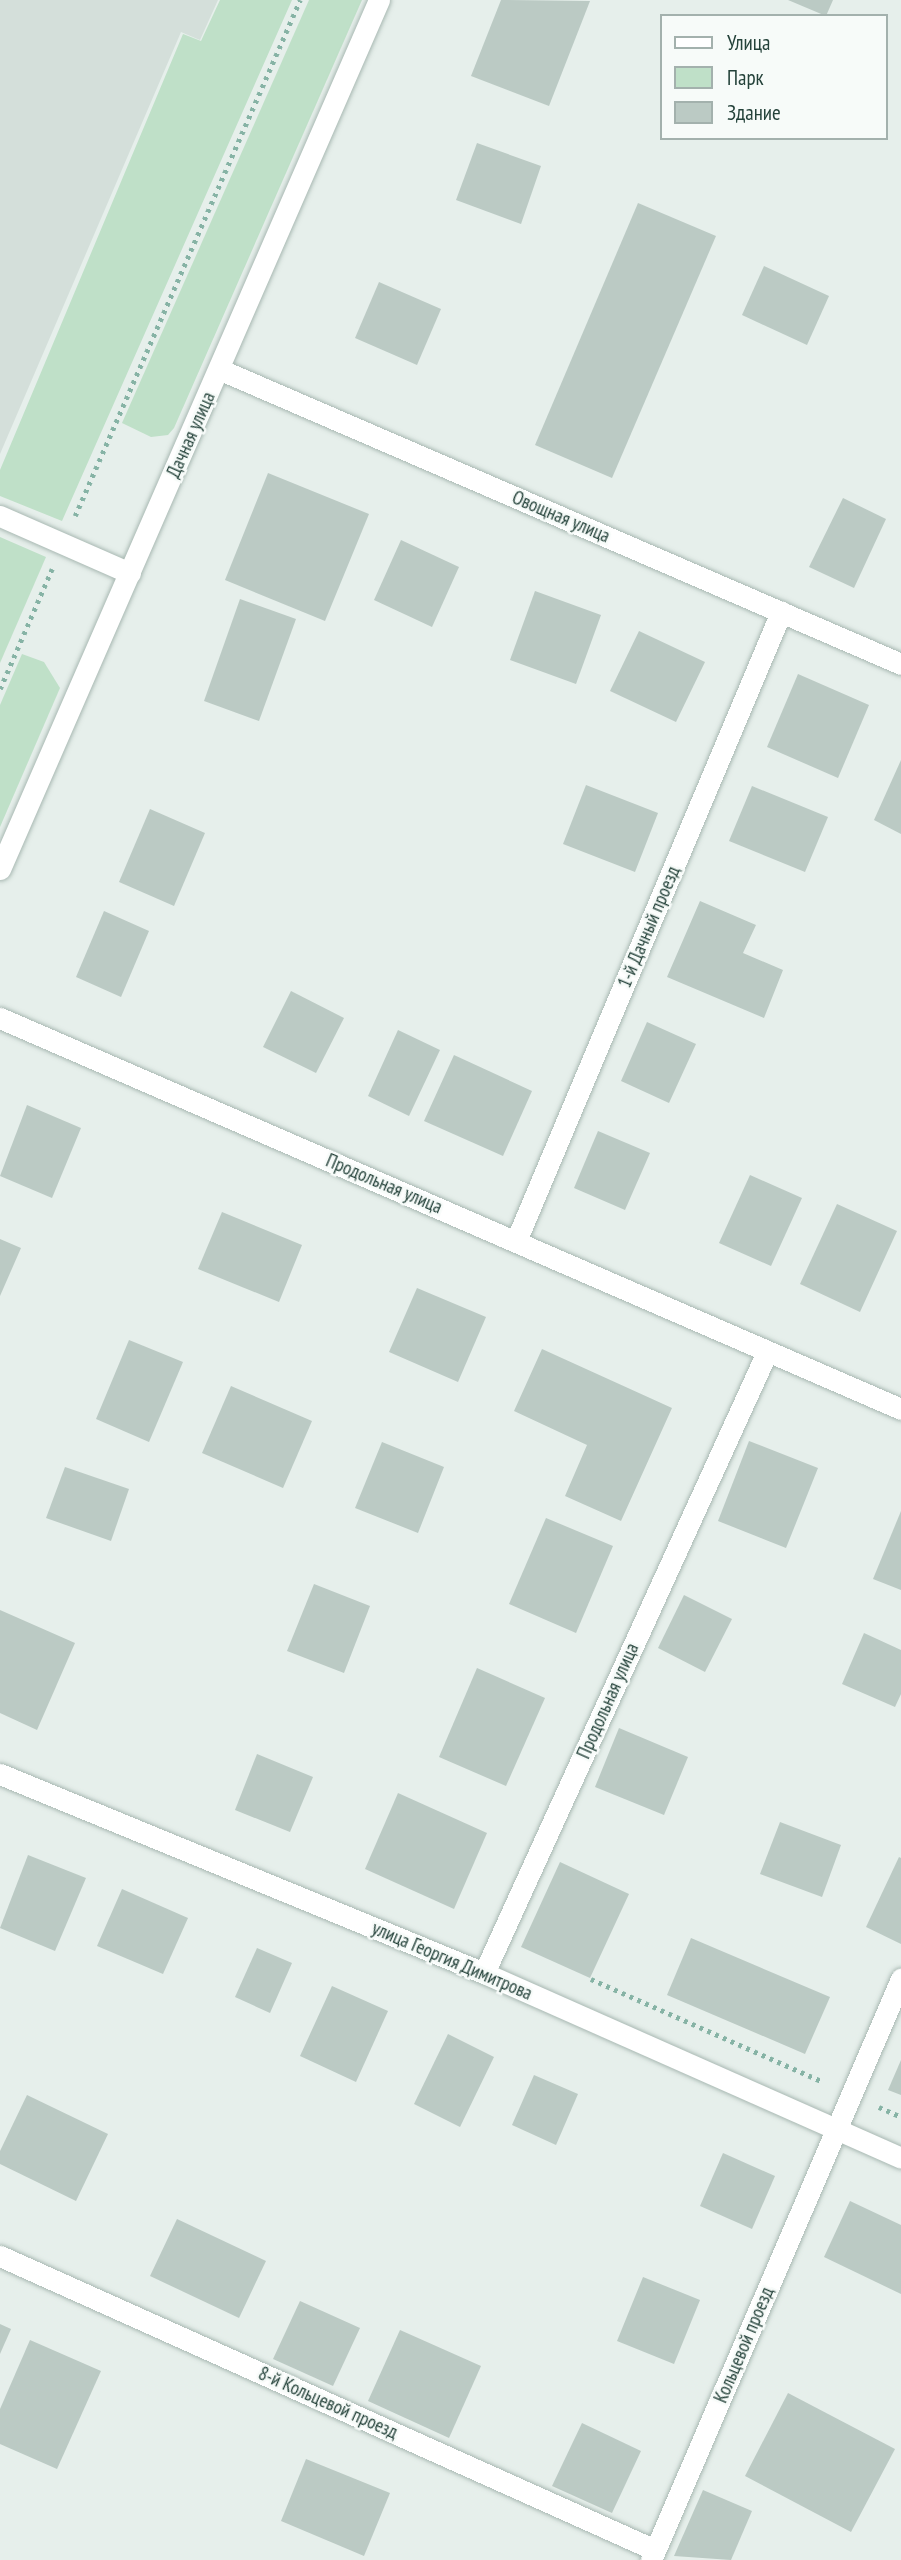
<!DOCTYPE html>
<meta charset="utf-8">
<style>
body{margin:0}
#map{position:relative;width:901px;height:2560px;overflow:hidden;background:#e6efeb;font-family:"PT Sans Narrow",sans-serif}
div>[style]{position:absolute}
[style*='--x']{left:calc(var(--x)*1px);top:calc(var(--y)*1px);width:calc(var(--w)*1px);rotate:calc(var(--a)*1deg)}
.built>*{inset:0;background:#d4dfda}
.green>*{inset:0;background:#bfe0c8}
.building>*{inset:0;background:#bbcac4}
.path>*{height:4.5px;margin-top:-2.25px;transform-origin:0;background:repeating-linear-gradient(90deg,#86b3a5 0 3.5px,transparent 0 8.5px)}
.roads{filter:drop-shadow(0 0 2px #a8b8b2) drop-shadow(0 0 2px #a8b8b2)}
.minor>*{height:21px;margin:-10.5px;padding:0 10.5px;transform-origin:10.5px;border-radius:10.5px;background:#fff}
span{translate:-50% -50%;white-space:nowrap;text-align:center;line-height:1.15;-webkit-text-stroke:5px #f7fbf9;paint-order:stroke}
.street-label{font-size:19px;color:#24423a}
.legend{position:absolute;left:660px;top:14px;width:228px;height:126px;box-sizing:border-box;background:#f7fbf9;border:2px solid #a3b1ad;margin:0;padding:9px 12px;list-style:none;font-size:21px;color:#24423a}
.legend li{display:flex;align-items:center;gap:14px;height:35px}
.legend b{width:35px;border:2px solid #a3b1ad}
</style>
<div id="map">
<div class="built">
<i style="clip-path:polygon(0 0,218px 0,200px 40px,181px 32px,0 454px)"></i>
</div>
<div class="green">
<i style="clip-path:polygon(220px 0,292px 0,62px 521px,0 496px,0 470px,183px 34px,201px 41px)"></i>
<i style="clip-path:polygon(309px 0,362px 0,174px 428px,168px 435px,151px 437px,122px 423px)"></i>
<i style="clip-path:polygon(0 537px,46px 557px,0 663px)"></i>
<i style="clip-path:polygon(22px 654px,44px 662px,60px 688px,0 827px,0 705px)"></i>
</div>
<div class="building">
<i style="clip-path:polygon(501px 0,590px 1px,549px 106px,471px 76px)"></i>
<i style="clip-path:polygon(788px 0,833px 0,826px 16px)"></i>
<i style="clip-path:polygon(477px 143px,541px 166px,521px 224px,456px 200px)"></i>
<i style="clip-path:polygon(638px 203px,716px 236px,612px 478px,535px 445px)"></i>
<i style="clip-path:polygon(764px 266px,829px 296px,807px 345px,742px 315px)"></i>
<i style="clip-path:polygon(379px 282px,441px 309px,417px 365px,355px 338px)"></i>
<i style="clip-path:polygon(268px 473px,369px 514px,325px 621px,225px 580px)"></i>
<i style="clip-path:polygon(843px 498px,886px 519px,854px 588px,809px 567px)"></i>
<i style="clip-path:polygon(401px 540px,459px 567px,432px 627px,374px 600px)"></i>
<i style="clip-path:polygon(535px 591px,601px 615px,576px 684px,510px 660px)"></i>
<i style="clip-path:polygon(240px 599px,296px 619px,259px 721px,204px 701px)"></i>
<i style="clip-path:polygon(639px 631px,705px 662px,676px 722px,610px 691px)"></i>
<i style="clip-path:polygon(798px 674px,869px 705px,838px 778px,767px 747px)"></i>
<i style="clip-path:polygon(901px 760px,901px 834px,874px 820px)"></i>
<i style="clip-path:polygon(586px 785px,658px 813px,635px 872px,563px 844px)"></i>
<i style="clip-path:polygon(752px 786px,828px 817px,805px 872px,729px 841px)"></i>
<i style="clip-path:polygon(150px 809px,205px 833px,174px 906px,119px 882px)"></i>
<i style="clip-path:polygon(700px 901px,756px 925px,743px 953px,783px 970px,764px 1018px,667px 977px)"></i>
<i style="clip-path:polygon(104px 911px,149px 931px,121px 997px,76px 977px)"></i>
<i style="clip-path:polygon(291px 991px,344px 1018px,316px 1073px,263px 1047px)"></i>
<i style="clip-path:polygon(647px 1022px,696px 1044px,669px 1103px,621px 1081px)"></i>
<i style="clip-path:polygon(398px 1030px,440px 1050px,409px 1116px,368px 1096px)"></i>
<i style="clip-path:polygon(454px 1055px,532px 1091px,503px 1156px,424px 1121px)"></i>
<i style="clip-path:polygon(27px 1105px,81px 1128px,52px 1198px,0 1176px)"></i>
<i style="clip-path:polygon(598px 1131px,650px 1153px,625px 1210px,574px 1188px)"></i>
<i style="clip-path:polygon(750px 1175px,802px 1198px,771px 1266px,719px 1243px)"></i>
<i style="clip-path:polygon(837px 1204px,897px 1231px,860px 1312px,800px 1284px)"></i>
<i style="clip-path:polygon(222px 1212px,302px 1245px,279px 1302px,198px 1269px)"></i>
<i style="clip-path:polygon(0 1239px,21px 1248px,0 1296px)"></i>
<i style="clip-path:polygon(417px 1288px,486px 1317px,458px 1382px,389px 1352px)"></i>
<i style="clip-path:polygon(129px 1340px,183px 1362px,149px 1442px,96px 1419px)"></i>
<i style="clip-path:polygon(542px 1349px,672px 1408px,621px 1521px,565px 1496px,587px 1445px,514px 1411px)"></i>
<i style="clip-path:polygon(231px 1386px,312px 1421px,283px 1488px,202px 1453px)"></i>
<i style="clip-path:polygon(749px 1441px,818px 1468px,786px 1548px,718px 1521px)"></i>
<i style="clip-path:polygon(382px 1442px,444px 1467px,418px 1533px,355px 1508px)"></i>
<i style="clip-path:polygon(65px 1467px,129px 1489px,111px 1541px,46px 1518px)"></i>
<i style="clip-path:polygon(901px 1511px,901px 1590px,873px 1579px)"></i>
<i style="clip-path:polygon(546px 1518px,613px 1546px,576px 1633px,509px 1604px)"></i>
<i style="clip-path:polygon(314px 1584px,370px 1606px,344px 1673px,287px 1651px)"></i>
<i style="clip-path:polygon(684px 1595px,732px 1619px,705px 1672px,658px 1648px)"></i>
<i style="clip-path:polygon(0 1610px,75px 1643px,37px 1730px,0 1713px)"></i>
<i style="clip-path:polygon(864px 1633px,901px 1650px,901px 1694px,895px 1707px,842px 1684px)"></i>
<i style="clip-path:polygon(477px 1668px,545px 1698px,506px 1786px,439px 1757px)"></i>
<i style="clip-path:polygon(619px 1728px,688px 1757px,664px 1815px,595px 1787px)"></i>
<i style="clip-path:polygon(257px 1754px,313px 1777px,290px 1832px,235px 1810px)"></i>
<i style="clip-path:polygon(398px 1793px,487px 1833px,454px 1909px,365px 1869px)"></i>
<i style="clip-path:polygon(780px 1822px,841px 1845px,822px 1897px,760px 1874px)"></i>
<i style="clip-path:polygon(28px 1855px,86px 1878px,55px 1951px,0 1928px)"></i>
<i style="clip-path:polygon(899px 1857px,901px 1858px,901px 1944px,866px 1927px)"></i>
<i style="clip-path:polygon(560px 1862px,629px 1894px,590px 1978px,521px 1947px)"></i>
<i style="clip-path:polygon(122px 1889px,188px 1918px,163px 1974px,97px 1946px)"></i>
<i style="clip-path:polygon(691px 1938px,830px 1997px,805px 2054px,667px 1995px)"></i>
<i style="clip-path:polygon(257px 1948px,292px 1963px,270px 2013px,235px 1997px)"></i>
<i style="clip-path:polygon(332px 1986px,388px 2011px,356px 2082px,300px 2056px)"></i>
<i style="clip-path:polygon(448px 2034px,494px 2057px,460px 2127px,414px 2104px)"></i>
<i style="clip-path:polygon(901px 2060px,901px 2095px,888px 2090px)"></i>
<i style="clip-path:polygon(534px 2075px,578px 2094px,556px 2145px,512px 2125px)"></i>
<i style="clip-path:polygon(27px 2095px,108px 2134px,76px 2201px,0 2164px,0 2151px)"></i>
<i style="clip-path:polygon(723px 2153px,775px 2176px,752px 2229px,700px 2206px)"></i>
<i style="clip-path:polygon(850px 2201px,901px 2225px,901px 2294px,824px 2257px)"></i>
<i style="clip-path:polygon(177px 2219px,266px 2261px,239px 2318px,150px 2276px)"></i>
<i style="clip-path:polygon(643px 2277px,700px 2300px,674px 2364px,617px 2341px)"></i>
<i style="clip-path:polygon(300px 2301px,360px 2328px,333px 2386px,273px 2359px)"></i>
<i style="clip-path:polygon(0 2324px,11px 2329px,0 2354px)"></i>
<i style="clip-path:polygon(400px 2330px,481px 2366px,449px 2438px,368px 2401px)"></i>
<i style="clip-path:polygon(30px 2340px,101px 2371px,57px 2469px,0 2444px,0 2409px)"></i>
<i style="clip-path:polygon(788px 2393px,895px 2449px,851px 2532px,745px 2476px)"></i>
<i style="clip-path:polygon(582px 2423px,641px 2451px,612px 2513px,552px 2486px)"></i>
<i style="clip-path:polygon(306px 2459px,390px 2493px,364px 2556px,281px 2521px)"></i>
<i style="clip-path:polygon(703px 2490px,752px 2511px,731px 2560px,674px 2556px)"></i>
</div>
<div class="path">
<i style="--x:75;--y:516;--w:563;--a:-66.44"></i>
<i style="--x:0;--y:689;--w:131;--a:-66.6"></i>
<i style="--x:591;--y:1979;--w:254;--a:23.9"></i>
<i style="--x:879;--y:2107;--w:24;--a:24"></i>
</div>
<div class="roads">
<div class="minor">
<i style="--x:221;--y:370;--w:741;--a:23.38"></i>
<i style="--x:0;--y:516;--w:142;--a:23.7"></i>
<i style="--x:0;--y:869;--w:948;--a:-66.44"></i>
<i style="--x:0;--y:1018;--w:982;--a:23.46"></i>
<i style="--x:516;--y:1241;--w:683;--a:-67.15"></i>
<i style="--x:0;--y:1774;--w:523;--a:22.35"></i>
<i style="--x:484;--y:1973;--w:456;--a:23.9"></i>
<i style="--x:484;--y:1973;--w:682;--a:-65.5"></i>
<i style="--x:0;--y:2256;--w:718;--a:24.17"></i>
<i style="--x:651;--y:2560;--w:633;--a:-66.72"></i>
</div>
</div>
<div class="street-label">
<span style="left:191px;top:435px;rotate:-66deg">Дачная улица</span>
<span style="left:561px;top:517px;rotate:23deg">Овощная улица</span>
<span style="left:649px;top:927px;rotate:-67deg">1-й Дачный проезд</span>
<span style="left:384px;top:1184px;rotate:23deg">Продольная улица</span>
<span style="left:608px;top:1701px;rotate:-66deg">Продольная улица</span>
<span style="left:452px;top:1961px;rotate:23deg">улица Георгия Димитрова</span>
<span style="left:744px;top:2345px;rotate:-67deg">Кольцевой проезд</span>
<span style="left:328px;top:2403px;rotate:24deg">8-й Кольцевой проезд</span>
</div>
<ul class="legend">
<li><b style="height:9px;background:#fff"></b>Улица</li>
<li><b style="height:19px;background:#bfe0c8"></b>Парк</li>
<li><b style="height:19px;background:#bbcac4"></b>Здание</li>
</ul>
</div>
